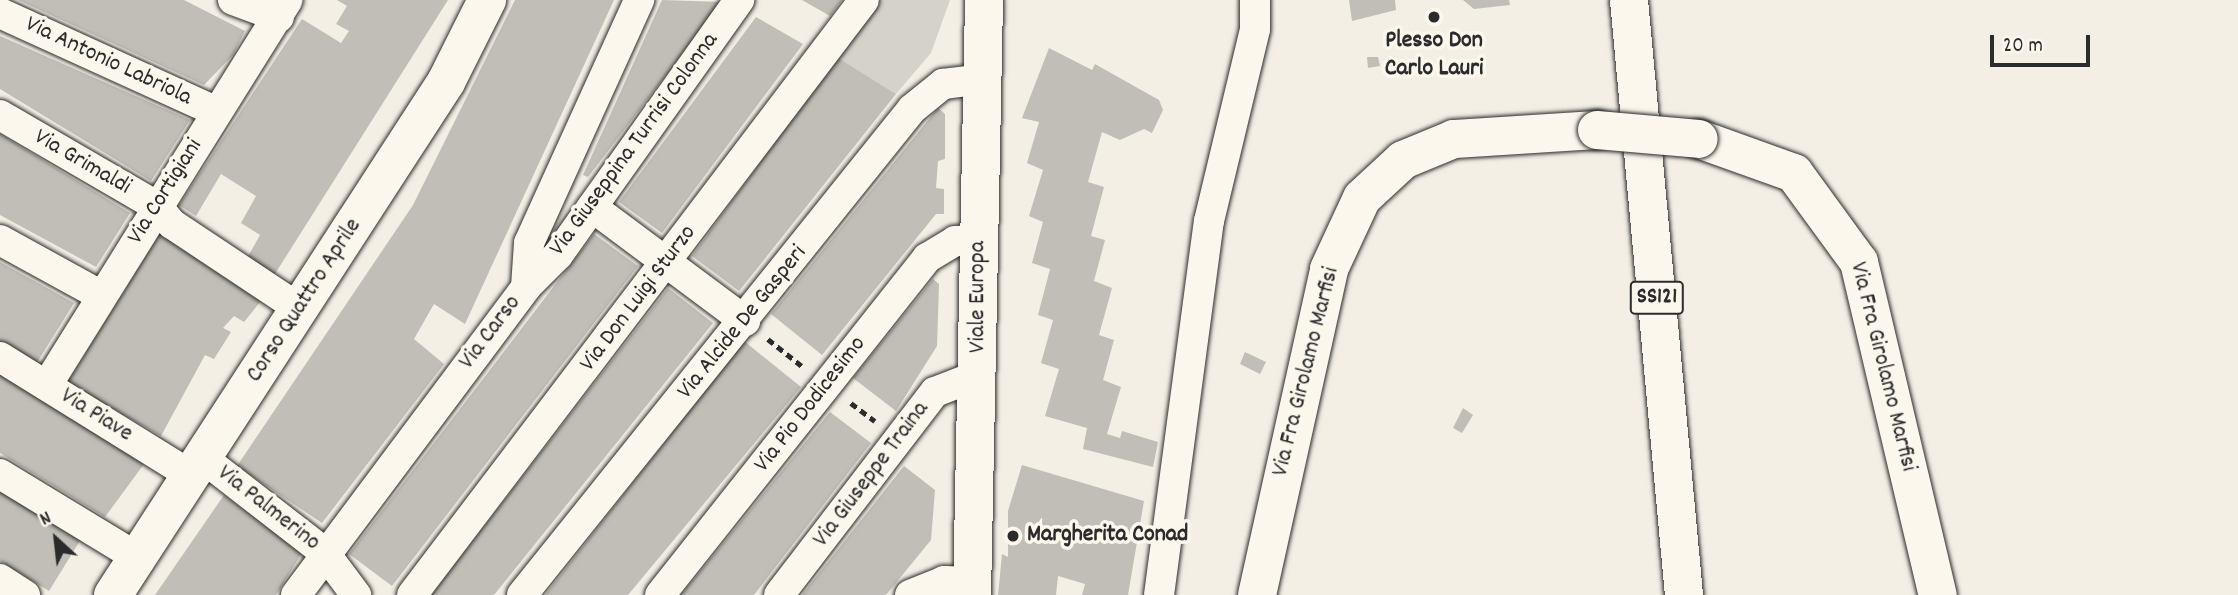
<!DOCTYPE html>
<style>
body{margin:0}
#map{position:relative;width:2238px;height:595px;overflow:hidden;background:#f3efe4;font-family:Dekko,sans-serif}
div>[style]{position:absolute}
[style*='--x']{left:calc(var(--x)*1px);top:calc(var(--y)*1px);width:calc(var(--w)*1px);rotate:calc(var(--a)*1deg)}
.green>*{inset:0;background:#d5d2c9}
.building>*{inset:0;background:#c0beb6}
.path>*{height:4.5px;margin-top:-2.25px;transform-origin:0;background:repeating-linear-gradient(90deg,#2b2b2b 0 7px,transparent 0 12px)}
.roads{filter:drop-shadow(0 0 2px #2b2b2b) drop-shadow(0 0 2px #2b2b2b)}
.street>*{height:30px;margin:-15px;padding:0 15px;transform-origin:15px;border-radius:15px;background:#fbf7ec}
.secondary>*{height:38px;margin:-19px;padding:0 19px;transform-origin:19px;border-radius:19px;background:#fbf7ec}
.primary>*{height:38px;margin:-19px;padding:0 19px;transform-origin:19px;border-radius:19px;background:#fbf7ec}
.bridges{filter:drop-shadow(0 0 2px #2b2b2b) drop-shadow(0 0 2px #2b2b2b)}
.secondary-bridge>*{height:38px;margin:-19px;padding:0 19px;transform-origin:19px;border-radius:19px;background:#fbf7ec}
.dots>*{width:19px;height:19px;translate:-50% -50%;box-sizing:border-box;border:4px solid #fbf7ec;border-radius:50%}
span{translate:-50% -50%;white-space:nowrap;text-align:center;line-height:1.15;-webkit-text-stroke:7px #fbf7ec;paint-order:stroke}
.shield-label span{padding:2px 5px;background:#fbf7ec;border:2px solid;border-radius:5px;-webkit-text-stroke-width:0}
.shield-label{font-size:23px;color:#2b2b2b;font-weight:700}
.poi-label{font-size:24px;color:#2b2b2b;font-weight:700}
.left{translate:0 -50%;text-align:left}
.street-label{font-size:24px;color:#2b2b2b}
.north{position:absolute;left:21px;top:504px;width:70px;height:70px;-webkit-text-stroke:5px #fbf7ec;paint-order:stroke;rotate:333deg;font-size:19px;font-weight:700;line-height:28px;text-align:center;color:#2b2b2b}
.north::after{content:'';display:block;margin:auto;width:24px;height:32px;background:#2b2b2b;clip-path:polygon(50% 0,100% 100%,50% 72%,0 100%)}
.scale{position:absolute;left:1990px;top:35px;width:100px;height:32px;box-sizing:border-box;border:4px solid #2b2b2b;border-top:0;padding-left:9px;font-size:21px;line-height:24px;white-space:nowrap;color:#2b2b2b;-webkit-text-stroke:5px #fbf7ec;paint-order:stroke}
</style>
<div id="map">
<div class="green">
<i style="clip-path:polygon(880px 0,950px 0,931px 53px,896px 94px,837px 57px)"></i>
</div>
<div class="building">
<i style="clip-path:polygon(18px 0,184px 0,245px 31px,233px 55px,204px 85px)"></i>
<i style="clip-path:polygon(337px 0,448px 0,273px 277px,246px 260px,260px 235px,241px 223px,256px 196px,221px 174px,196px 216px,179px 205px,302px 19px,341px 43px,349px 31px,336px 24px,347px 6px)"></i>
<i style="clip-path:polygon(515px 0,614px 0,465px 324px,434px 304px,414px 339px,444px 364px,322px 523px,237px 466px,413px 205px)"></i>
<i style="clip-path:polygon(662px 0,722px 2px,588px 177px,583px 175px)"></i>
<i style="clip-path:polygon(802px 0,842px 0,830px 16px)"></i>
<i style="clip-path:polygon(1349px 0,1395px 0,1396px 10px,1352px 21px)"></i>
<i style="clip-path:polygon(1463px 0,1509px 0,1510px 5px,1474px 9px)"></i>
<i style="clip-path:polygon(756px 17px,803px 44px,662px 233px,619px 202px)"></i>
<i style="clip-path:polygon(0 36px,190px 120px,151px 181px,0 89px)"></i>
<i style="clip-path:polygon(1049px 48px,1092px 70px,1095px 64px,1159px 100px,1163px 110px,1152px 133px,1144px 129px,1120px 140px,1102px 132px,1088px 182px,1104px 187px,1091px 236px,1105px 240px,1094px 281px,1112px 288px,1099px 335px,1114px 340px,1103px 380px,1121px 387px,1107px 434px,1120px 438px,1122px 431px,1158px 442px,1153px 467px,1083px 449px,1087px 428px,1045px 416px,1059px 369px,1041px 363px,1053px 320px,1038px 315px,1050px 269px,1032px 263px,1043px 222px,1029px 216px,1043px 170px,1027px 163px,1039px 122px,1022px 118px)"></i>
<i style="clip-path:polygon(837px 57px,896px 94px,739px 291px,692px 256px)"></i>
<i style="clip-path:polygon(1367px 57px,1378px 57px,1380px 66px,1368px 68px)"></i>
<i style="clip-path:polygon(938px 108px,945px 114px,945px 159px,938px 161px,936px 188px,944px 189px,944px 214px,936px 214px,822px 355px,771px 314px)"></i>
<i style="clip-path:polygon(0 134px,130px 213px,96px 267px,0 215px)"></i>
<i style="clip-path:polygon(161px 232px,265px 296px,244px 322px,234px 316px,223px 328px,231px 332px,214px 359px,205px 355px,161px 436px,67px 383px)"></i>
<i style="clip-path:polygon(594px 234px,638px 266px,392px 586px,349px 554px)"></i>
<i style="clip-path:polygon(0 262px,74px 303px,36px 364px,0 343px)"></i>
<i style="clip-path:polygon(933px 279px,939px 284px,937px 346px,896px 411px,853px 378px)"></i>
<i style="clip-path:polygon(668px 288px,713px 323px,494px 595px,431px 595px)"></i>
<i style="clip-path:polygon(744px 341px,801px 387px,628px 595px,545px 595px)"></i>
<i style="clip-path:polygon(1245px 352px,1266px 362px,1260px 374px,1240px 364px)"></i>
<i style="clip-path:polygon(0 372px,147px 460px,105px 517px,0 453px)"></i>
<i style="clip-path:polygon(1463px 408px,1473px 415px,1462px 433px,1453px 428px)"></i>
<i style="clip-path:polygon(830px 412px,871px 443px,754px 595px,681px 595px)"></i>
<i style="clip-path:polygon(1022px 465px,1144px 501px,1128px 595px,1082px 595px,1085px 584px,1058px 576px,1056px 595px,998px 595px,1002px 554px,1008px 557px,1008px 511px)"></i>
<i style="clip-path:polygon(904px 466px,935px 490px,931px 540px,886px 595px,802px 595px)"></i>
<i style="clip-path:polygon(0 487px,81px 539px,49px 591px,0 561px)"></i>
<i style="clip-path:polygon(224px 495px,302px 553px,276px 595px,155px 595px)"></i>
</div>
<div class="path">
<i style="--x:768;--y:339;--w:43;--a:38.5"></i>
<i style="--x:851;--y:403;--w:30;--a:37"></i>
</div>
<div class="roads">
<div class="street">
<i style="--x:233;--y:0;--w:49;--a:20.3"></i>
<i style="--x:0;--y:13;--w:236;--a:24.5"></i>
<i style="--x:0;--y:115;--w:183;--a:30.2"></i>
<i style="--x:158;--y:207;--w:22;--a:51"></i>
<i style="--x:172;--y:224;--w:154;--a:33.6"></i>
<i style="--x:592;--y:207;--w:191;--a:36.7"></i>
<i style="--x:0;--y:240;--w:114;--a:28.8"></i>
<i style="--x:526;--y:287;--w:45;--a:-45"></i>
<i style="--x:558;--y:255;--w:313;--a:-54.6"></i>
<i style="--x:0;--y:357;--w:226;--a:31.8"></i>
<i style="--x:47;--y:385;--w:454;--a:-58"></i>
<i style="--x:204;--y:459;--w:152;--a:37.8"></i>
<i style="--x:324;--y:552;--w:54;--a:53.3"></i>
<i style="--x:0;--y:474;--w:162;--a:31.3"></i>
<i style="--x:0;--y:579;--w:30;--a:33"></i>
<i style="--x:296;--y:595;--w:384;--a:-53.2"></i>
<i style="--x:526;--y:287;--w:44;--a:-86.1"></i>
<i style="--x:529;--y:243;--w:267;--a:-65.6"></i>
<i style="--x:412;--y:595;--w:747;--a:-52.78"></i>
<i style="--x:522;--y:595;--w:623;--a:-51.25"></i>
<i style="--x:912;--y:109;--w:40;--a:-39"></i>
<i style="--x:943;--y:84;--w:38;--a:-7"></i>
<i style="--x:660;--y:595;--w:430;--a:-51.6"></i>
<i style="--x:927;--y:258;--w:33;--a:-31"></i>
<i style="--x:955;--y:241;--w:23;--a:-2"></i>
<i style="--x:779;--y:595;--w:256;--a:-52.5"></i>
<i style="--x:935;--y:392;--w:47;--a:-21.1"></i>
<i style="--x:910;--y:595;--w:37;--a:-22"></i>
<i style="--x:944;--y:581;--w:29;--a:2"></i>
<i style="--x:1159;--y:595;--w:377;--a:-82.4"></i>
<i style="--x:1209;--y:221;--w:197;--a:-76.5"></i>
<i style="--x:1255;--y:29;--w:29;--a:-90"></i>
</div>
<div class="secondary">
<i style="--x:1699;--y:139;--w:101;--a:19.7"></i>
<i style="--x:1794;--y:173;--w:110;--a:53.9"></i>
<i style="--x:1859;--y:262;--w:342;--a:76.7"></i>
<i style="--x:113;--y:595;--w:612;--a:-57.01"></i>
<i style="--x:446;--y:82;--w:92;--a:-63.4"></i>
<i style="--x:972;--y:595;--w:595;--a:-88.84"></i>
<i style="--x:1257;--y:595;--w:334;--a:-77.5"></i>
<i style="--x:1329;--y:269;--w:78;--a:-65.1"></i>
<i style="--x:1362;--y:198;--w:56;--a:-42.8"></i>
<i style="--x:1403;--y:160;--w:55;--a:-22.4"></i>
<i style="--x:1454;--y:139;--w:143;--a:-3.6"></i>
</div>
<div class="primary">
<i style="--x:1629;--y:0;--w:598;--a:84.72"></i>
</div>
</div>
<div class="bridges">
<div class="secondary-bridge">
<i style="--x:1597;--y:130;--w:102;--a:5"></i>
</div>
</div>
<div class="dots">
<i style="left:1434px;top:17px;background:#2b2b2b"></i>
<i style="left:1013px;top:536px;background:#2b2b2b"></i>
</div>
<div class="shield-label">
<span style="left:1657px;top:298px">SS121</span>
</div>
<div class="poi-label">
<span style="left:1434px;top:56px">Plesso Don<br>Carlo Lauri</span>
<span class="left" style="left:1027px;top:536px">Margherita Conad</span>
</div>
<div class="street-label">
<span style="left:108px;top:62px;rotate:25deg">Via Antonio Labriola</span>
<span style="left:635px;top:145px;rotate:-54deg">Via Giuseppina Turrisi Colonna</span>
<span style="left:82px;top:163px;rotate:30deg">Via Grimaldi</span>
<span style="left:166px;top:192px;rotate:-58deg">Via Cortigiani</span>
<span style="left:979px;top:297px;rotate:-90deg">Viale Europa</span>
<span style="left:639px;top:299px;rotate:-53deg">Via Don Luigi Sturzo</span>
<span style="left:305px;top:301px;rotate:-57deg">Corso Quattro Aprile</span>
<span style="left:743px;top:323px;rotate:-51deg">Via Alcide De Gasperi</span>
<span style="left:491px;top:333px;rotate:-53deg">Via Carso</span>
<span style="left:1882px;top:367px;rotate:76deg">Via Fra Girolamo Marfisi</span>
<span style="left:1307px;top:372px;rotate:-76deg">Via Fra Girolamo Marfisi</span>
<span style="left:811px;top:405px;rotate:-52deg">Via Pio Dodicesimo</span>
<span style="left:96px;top:416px;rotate:32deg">Via Piave</span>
<span style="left:872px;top:475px;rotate:-53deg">Via Giuseppe Traina</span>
<span style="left:268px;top:509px;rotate:38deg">Via Palmerino</span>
</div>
<div class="north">N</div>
<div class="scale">20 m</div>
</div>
